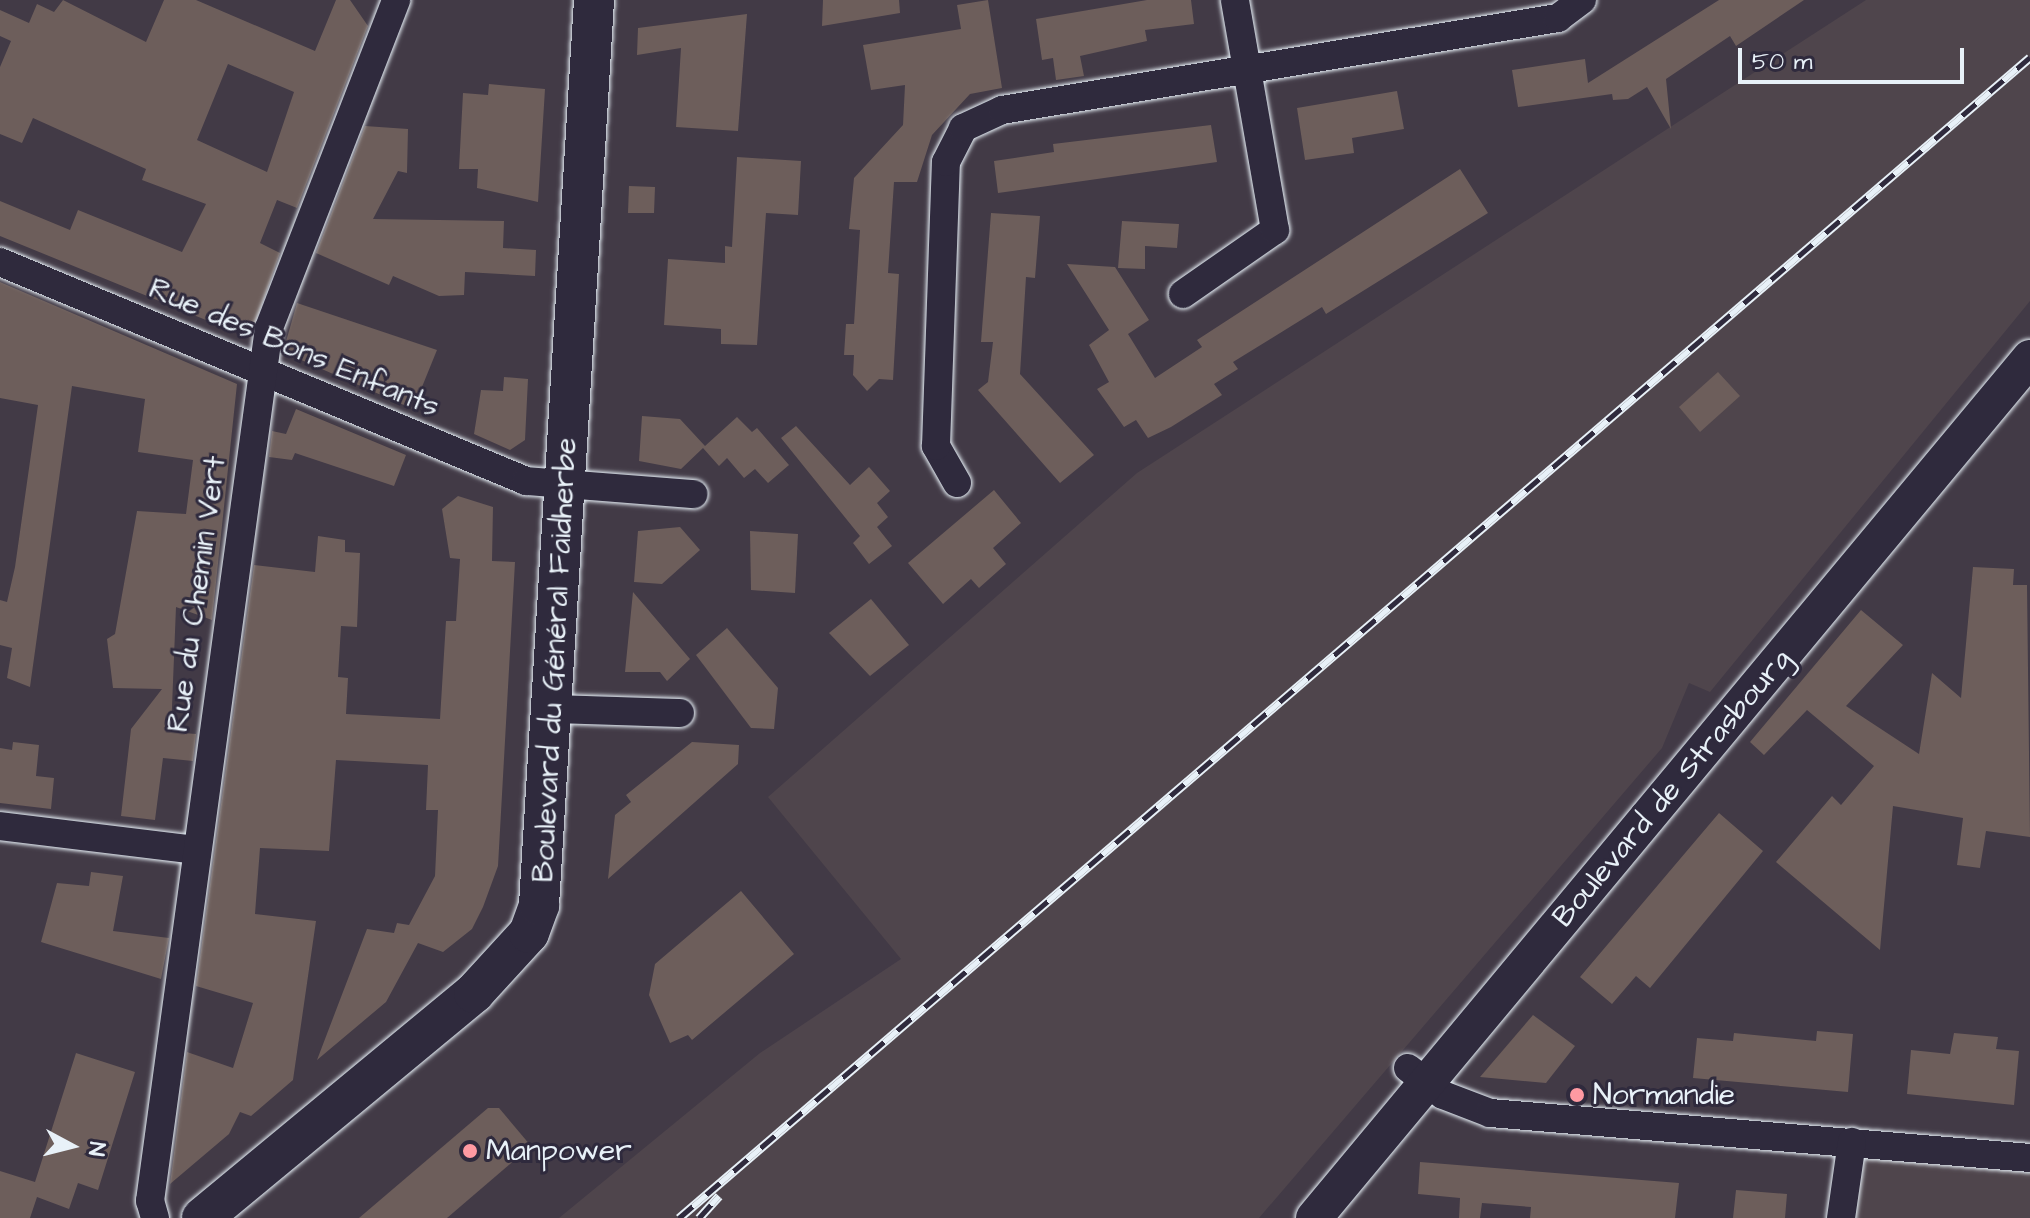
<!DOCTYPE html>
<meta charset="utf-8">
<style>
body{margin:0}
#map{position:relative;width:2030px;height:1218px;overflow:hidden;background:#423a46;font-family:"Architects Daughter",sans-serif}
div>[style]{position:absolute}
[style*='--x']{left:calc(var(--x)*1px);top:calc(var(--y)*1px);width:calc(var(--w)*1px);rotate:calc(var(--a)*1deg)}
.built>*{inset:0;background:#4f454c}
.building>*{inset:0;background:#6d5e5b}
.roads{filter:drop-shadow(0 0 2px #e8f1f8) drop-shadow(0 0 2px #e8f1f8)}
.minor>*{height:28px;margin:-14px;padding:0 14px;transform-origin:14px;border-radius:14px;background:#2f2a3d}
.tertiary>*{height:36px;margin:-18px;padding:0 18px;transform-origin:18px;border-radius:18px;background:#2f2a3d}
.secondary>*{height:40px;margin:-20px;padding:0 20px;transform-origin:20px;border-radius:20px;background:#2f2a3d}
.rail>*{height:9px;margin-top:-4.5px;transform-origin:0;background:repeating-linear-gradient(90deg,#2f2a3d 0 18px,#e8f1f8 0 36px);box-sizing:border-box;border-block:2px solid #e8f1f8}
.dots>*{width:22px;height:22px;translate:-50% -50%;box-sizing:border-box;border:4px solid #2f2a3d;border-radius:50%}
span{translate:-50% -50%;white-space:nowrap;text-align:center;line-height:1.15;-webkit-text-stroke:6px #2f2a3d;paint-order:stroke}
.street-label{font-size:30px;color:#e8f1f8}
.poi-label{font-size:30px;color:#e8f1f8}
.left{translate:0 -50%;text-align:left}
.north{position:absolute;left:32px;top:1106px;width:80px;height:80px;-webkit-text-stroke:6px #2f2a3d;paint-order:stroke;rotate:97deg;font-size:22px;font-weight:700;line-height:32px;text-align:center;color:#e8f1f8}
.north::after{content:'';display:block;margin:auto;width:28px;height:36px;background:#e8f1f8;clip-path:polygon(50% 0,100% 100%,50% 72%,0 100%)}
.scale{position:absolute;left:1738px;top:48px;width:226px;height:36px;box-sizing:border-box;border:4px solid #e8f1f8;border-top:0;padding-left:10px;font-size:24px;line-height:28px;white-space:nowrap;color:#e8f1f8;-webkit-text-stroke:6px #2f2a3d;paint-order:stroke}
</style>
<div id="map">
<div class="built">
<i style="clip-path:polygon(1866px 0,2030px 0,2030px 301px,1710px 692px,1689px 683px,1662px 748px,1259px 1218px,559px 1218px,760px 1053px,901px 959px,768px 797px,1137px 473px)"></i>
<i style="clip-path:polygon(1848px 1139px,2030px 1164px,2030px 1218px,1836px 1218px)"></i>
</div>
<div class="building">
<i style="clip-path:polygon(evenodd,63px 0,146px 42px,164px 0,196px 0,315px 51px,336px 0,350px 0,368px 26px,297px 208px,277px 200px,260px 243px,280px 253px,250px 338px,0 236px,0 201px,70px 230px,78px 210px,182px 252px,206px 204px,142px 180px,146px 169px,33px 118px,22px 143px,0 134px,0 67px,11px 41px,0 36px,0 10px,29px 23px,37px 4px,54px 12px,63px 0,228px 64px,294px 92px,267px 172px,197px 140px,228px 64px)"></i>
<i style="clip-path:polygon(823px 0,899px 0,900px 13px,822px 26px)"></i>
<i style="clip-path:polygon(988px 0,1002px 88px,970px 94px,932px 135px,917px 182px,894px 182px,888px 273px,899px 274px,893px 380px,879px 379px,867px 391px,853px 375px,854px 355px,844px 355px,846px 324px,854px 324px,860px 230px,849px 229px,854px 178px,903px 125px,905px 85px,871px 90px,863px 45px,961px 29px,957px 5px)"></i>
<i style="clip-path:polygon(1147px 0,1191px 0,1194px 24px,1145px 30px,1147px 41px,1080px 56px,1084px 76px,1056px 80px,1053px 58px,1042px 60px,1036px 19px)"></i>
<i style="clip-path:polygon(1719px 0,1804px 0,1736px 46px,1730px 36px,1666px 79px,1671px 129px,1647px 87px,1628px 99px,1613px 100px,1612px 94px,1518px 107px,1512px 70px,1585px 59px,1588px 83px)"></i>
<i style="clip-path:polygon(747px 14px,738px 131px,676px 127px,681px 48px,637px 55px,638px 28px)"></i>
<i style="clip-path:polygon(489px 84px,545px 89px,538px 202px,477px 188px,478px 169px,459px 169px,463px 93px,488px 95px)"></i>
<i style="clip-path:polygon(1397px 91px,1404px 129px,1352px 138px,1354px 153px,1305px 160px,1297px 108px)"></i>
<i style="clip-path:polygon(1211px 125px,1217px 162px,998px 193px,994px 161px,1054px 152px,1053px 144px)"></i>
<i style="clip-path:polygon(365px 126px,408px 129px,407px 173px,398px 171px,373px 219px,504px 221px,503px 248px,536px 250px,535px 276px,465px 272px,464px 295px,439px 296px,393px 276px,389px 285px,316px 253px)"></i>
<i style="clip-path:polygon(737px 157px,801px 161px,798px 215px,766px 213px,757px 345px,721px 344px,721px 329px,664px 325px,668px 259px,725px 263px,725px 246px,732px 247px)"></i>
<i style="clip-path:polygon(1460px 169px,1488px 213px,1326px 314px,1322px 307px,1233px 362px,1238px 369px,1214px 384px,1222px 395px,1171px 427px,1148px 438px,1136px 420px,1124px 427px,1097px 389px,1109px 382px,1089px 345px,1109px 330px,1067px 264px,1115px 267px,1149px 320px,1128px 334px,1155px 378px,1202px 347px,1197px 340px)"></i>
<i style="clip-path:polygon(629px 186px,655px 187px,654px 213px,628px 213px)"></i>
<i style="clip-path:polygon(991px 213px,1040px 216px,1035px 278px,1026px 277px,1020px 374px,1094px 455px,1060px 483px,978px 390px,988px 382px,993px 342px,981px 342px)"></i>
<i style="clip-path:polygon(1122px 221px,1179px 224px,1177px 248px,1145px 246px,1145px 269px,1118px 268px)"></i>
<i style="clip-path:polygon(0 282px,237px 384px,212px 620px,176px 607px,171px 732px,196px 734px,193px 761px,163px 758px,155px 820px,121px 816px,131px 729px,162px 689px,113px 688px,107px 639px,115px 634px,137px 511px,186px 514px,193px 460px,138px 452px,145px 399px,72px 386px,30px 687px,7px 678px,12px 648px,0 645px,0 600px,7px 602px,15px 567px,38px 405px,0 398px)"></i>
<i style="clip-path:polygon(297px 303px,437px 350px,413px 409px,283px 352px)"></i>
<i style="clip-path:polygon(1718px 372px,1740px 396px,1700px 432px,1679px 407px)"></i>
<i style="clip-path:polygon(504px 377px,528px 379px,525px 440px,510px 450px,474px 434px,481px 390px,503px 391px)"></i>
<i style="clip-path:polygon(296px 409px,406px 455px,394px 486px,295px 453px,292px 460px,269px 457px,272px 431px,286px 434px)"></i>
<i style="clip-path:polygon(642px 416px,680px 419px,705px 446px,737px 417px,752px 432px,757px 428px,789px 465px,768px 483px,755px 469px,744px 478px,727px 458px,719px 466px,703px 448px,681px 469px,639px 461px)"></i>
<i style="clip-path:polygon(796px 426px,850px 485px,869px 467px,890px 491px,877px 503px,888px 517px,877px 527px,892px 546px,869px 564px,853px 543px,860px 536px,781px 438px)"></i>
<i style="clip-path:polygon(994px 490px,1021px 523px,993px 548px,1006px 564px,979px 588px,971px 579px,943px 604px,908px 563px)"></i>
<i style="clip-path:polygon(458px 496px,493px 507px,492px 561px,515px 562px,498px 866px,483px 907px,472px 929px,443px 952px,418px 943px,386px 1002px,317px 1060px,367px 929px,394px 933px,397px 923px,409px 925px,435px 876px,438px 810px,426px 810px,428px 765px,336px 760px,329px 851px,260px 848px,255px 914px,316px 921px,293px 1080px,251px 1116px,240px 1112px,229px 1134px,170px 1184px,187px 1052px,233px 1068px,253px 1003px,196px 986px,254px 565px,315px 572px,318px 536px,345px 540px,345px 552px,360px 553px,357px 627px,341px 626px,338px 677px,348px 678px,346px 714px,440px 719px,446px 621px,456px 621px,460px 559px,450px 558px,442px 509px)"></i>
<i style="clip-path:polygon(680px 527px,700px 550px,662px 584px,634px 582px,638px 531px)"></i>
<i style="clip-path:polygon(750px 531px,798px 534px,795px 593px,751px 590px)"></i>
<i style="clip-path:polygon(1973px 567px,2014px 569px,2013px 585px,2027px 585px,2030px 837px,1986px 831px,1980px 868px,1957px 865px,1963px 818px,1893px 806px,1880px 950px,1776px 862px,1832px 796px,1841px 805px,1874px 766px,1807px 710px,1764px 755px,1750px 742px,1861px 610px,1903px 645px,1846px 706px,1919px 754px,1932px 673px,1961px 698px)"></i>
<i style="clip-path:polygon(633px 592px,690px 659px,667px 681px,660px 672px,625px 672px)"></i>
<i style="clip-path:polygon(871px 599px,909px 645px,870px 676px,829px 633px)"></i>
<i style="clip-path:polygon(727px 628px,778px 688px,774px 729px,751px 728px,696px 655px)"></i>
<i style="clip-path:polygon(13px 742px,39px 745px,36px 776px,54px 778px,51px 809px,0 803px,0 748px,12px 750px)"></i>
<i style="clip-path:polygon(692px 742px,739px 745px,738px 764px,608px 879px,615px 815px,631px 802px,626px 795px)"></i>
<i style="clip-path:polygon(1719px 813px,1763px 851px,1650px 988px,1636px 976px,1612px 1004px,1580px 977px)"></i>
<i style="clip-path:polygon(91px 872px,123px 876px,113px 931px,169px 938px,161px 979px,41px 942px,57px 883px,89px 886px)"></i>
<i style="clip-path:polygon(741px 891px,794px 954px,692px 1040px,688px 1035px,670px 1043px,649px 995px,655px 964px)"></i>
<i style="clip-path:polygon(1533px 1015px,1575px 1046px,1546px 1083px,1480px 1077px)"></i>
<i style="clip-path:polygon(1817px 1031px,1853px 1034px,1848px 1092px,1693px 1078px,1697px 1038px,1733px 1041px,1734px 1033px,1816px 1041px)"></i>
<i style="clip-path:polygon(1954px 1033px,1998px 1037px,1996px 1049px,2019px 1051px,2014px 1105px,1907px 1094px,1911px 1050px,1950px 1054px)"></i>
<i style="clip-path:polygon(76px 1053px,135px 1072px,98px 1190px,78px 1183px,69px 1209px,37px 1197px,30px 1218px,0 1218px,0 1171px,35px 1182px)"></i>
<i style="clip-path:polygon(488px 1108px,499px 1108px,531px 1146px,447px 1218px,359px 1218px)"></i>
<i style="clip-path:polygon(1420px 1162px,1679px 1183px,1675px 1218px,1530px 1218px,1531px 1207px,1482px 1203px,1480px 1218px,1459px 1218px,1460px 1198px,1418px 1194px)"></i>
<i style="clip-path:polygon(1736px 1190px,1787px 1194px,1785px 1218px,1733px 1218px)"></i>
</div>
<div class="roads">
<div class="minor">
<i style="--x:0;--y:262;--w:570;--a:22.6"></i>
<i style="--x:526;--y:481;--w:168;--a:4.5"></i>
<i style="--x:1183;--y:294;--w:112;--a:-34.8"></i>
<i style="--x:1275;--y:230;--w:233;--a:-99.9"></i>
<i style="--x:957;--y:483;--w:43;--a:-119.6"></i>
<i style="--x:936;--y:446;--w:284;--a:-88"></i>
<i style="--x:946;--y:162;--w:38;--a:-63"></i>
<i style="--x:963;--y:128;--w:43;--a:-24.8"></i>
<i style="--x:1002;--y:110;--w:564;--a:-9.4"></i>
<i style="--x:1558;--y:18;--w:30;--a:-37"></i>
<i style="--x:553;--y:709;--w:127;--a:1.8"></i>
<i style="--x:0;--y:826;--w:197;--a:7"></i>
<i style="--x:1408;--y:1068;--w:44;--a:37.6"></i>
<i style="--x:1443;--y:1095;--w:50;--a:21"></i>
<i style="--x:1490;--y:1113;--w:542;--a:4.76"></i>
<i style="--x:155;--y:1218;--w:18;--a:-106"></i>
<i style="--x:150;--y:1201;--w:881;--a:-82.24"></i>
<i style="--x:269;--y:328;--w:352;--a:-68.8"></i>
<i style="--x:1841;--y:1218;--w:77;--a:-81.8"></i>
</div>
<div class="tertiary">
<i style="--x:1314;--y:1218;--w:1119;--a:-50.22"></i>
</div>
<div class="secondary">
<i style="--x:202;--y:1218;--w:353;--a:-39.6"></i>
<i style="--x:474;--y:993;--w:81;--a:-47.5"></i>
<i style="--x:529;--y:933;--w:30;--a:-70"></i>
<i style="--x:539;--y:905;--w:907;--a:-86.52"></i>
</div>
</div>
<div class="rail">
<i style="--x:679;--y:1218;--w:1781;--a:-40.67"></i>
<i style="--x:699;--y:1218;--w:30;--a:-48"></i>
</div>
<div class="dots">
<i style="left:1577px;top:1095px;background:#ff9aa2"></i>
<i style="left:470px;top:1151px;background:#ff9aa2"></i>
</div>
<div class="street-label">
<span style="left:294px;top:348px;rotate:23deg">Rue des Bons Enfants</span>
<span style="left:197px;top:594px;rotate:-82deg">Rue du Chemin Vert</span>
<span style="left:555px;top:660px;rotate:-87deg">Boulevard du Général Faidherbe</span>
<span style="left:1672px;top:788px;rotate:-50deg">Boulevard de Strasbourg</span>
</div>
<div class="poi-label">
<span class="left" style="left:1593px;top:1095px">Normandie</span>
<span class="left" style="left:486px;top:1151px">Manpower</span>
</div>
<div class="north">N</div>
<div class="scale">50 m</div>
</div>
